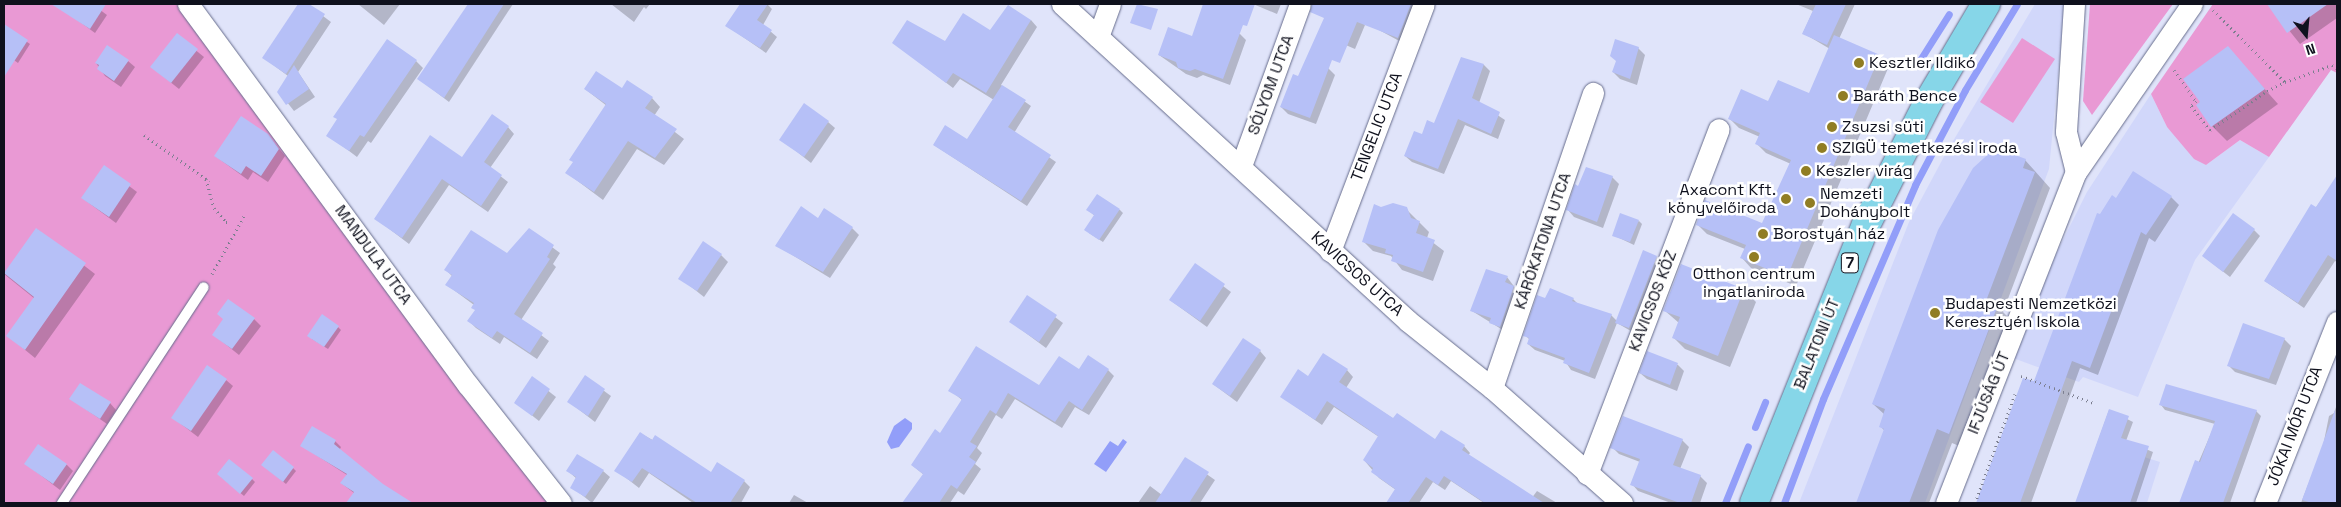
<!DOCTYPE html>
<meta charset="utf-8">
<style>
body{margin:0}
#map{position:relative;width:2341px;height:507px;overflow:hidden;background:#e0e4fa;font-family:"Space Grotesk",sans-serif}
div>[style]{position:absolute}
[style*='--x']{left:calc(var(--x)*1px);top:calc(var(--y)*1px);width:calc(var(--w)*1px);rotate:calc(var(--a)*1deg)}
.built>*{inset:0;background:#d1d7fa}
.green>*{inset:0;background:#e999d4}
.water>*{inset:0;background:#929ef9}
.shadow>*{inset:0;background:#0003}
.stream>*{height:7px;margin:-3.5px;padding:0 3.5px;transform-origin:3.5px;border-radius:3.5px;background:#929ef9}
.building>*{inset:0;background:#b6c0f7}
.path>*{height:3px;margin-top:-1.5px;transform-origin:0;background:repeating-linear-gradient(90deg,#7b7e8f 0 1px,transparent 0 5px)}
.roads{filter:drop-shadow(0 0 1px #666c8c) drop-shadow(0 0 1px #666c8c)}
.lane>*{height:10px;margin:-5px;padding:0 5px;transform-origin:5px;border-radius:5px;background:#fff}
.street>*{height:21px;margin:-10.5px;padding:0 10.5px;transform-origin:10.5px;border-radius:10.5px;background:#fff}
.primary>*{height:28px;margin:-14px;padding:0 14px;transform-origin:14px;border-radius:14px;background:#86d6e8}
.dots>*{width:14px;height:14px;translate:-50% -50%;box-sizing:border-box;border:2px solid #fff;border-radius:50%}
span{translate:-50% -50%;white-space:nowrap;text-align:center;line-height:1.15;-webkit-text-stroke:5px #fff;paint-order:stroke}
.shield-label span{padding:1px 4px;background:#fff;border:1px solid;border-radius:4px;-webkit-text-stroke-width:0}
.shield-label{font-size:15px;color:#0f111d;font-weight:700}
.poi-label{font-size:16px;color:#0f111d}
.left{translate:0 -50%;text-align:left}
.right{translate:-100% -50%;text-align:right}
.street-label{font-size:16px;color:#0f111d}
.frame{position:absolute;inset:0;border:5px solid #0f111d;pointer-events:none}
.north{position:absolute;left:2281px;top:10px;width:50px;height:50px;-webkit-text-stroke:4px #fff;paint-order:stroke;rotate:163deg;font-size:14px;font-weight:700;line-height:20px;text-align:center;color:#0f111d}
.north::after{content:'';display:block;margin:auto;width:18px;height:22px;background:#0f111d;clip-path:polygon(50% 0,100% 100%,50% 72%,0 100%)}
</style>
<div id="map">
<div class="built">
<i style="clip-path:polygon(2035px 4px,2065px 4px,2049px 169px,1925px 503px,1799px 503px,1909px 222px,1947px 151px)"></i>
<i style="clip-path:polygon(2151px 94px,2167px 127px,2206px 165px,2240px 140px,2269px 157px,2195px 260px,2138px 397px,2083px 377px,2079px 382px,2013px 358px,2044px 278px,2087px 192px)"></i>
<i style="clip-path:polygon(2118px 449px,2160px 462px,2147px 503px,2100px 503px)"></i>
</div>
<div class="green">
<i style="clip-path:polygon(4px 4px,188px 4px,561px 503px,4px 503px)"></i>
<i style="clip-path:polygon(2090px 4px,2173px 4px,2092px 115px,2083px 101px)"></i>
<i style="clip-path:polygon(2213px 4px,2337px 4px,2337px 73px,2331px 70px,2269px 157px,2240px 140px,2206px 165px,2194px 159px,2167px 127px,2151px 94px)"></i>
<i style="clip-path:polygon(2022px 38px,2055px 59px,2013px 123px,1980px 102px)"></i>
</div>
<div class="water">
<i style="clip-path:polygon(905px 418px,912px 423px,912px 429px,899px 447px,891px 449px,887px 442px,890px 435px,894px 426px)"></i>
<i style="clip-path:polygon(1123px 439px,1127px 442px,1106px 472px,1094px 464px,1110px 441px,1118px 446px)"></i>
</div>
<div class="shadow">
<i style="clip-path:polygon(76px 4px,92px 4px,107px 15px,95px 33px,69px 14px)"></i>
<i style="clip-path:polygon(301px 4px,307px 4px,331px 22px,298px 72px,315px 97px,294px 111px,279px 92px,288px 76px,264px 58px)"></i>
<i style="clip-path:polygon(358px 4px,400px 4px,384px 25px)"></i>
<i style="clip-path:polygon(469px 4px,513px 4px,449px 102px,419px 79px)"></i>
<i style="clip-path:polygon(611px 4px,650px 4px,646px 9px,644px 7px,634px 22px)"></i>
<i style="clip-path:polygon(741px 4px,767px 4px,772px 9px,763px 25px,777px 37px,766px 53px,727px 26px)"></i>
<i style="clip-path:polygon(1253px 4px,1281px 4px,1277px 14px)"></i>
<i style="clip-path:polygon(1390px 4px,1419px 4px,1403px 43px,1379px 30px)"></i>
<i style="clip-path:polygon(1796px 4px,1855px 4px,1839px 39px,1880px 56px,1889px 66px,1796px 286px,1751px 268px,1742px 258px,1745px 249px,1707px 234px,1697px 224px,1763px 225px,1791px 164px,1766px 153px,1757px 144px,1760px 137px,1739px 128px,1730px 119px,1769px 102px,1810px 94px,1830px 49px,1803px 33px,1813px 11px)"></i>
<i style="clip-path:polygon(2268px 4px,2337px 4px,2337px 18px,2300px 44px)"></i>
<i style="clip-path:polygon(1358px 19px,1365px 25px,1355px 49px,1327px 37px)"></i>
<i style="clip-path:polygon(1031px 20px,1037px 27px,1001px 85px,1031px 106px,1014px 133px,1056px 162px,1027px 206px,934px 145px,967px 141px,994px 100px,960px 79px,953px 88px,894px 43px,945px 43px)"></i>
<i style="clip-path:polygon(8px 29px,30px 44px,18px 63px,4px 53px,4px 36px)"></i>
<i style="clip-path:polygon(1240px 34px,1246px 40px,1230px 85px,1203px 75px,1197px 78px,1186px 74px,1159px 55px,1193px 38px)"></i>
<i style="clip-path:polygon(177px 35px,204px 57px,179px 89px,159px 73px)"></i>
<i style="clip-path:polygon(1638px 48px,1645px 55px,1637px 85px,1620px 79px,1613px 72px)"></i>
<i style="clip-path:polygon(2228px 48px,2278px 104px,2227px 141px,2212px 126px)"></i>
<i style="clip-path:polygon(1462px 59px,1484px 65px,1490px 71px,1479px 103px,1505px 120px,1498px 139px,1465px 125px,1444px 174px,1412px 162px,1405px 156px,1435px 124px)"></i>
<i style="clip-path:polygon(128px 61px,135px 67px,121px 87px,105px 76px,96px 63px)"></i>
<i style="clip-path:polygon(416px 61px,423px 68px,371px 143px,368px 141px,357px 157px,328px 135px)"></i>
<i style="clip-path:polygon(1328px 68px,1335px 75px,1316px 124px,1288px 114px,1281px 107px,1299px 78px)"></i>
<i style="clip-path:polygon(585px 89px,622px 89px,652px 98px,660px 107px,654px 116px,684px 139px,664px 165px,637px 149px,603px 200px,567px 173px,607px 106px)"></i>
<i style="clip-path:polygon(828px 122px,835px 128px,811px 163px,781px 139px)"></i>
<i style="clip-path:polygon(508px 127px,514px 134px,490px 168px,508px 182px,488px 212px,449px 185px,409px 244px,375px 218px)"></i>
<i style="clip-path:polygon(268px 135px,285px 156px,268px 182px,253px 172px,248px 180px,215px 156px)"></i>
<i style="clip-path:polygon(2025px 160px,2050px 188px,2003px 312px,2012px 321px,1964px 448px,1952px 443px,1929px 503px,1857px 503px,1885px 431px,1880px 426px,1885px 415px,1873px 404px)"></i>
<i style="clip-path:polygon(104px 167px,137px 192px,116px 223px,82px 198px)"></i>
<i style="clip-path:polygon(1612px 177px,1619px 184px,1603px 228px,1574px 217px,1568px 210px,1579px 187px)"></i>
<i style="clip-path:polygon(2337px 177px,2337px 262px,2335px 261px,2304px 308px,2265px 281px)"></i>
<i style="clip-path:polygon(2171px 197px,2179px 205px,2155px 242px,2149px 238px,2098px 375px,2080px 368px,2031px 503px,1978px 503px,2024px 379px,2034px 383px,2101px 216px,2116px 199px)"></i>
<i style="clip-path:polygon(1381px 209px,1406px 209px,1429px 232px,1427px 238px,1444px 251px,1433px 281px,1402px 270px,1391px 256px,1373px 251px,1363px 241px)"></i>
<i style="clip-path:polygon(1088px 210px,1120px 210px,1123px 213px,1103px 242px,1089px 233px,1095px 216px)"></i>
<i style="clip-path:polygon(1639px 221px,1642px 224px,1634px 245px,1613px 235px)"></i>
<i style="clip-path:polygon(852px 228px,859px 235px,830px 278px,776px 245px)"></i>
<i style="clip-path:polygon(37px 229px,95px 274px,35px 358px,8px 336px,35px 299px,4px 274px)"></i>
<i style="clip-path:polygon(529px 230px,560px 253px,553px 264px,556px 267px,521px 320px,549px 341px,537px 359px,504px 337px,500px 344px,476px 328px,469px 321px,476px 311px,474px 305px,447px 285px,452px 276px,446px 270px,507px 255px)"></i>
<i style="clip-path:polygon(2254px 230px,2260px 236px,2230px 277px,2203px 256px)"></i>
<i style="clip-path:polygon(721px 255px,728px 262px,704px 297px,680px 278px)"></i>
<i style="clip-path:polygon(1656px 257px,1663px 263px,1636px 334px,1617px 323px,1595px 379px,1571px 370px,1565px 361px,1535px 350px,1528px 344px,1530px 340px,1525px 335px,1546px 300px,1573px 299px,1578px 304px,1611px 315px,1617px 321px)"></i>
<i style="clip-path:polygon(1195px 265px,1231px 292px,1207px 327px,1170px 300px)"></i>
<i style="clip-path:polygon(1681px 266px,1744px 290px,1756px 302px,1730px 367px,1685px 349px,1673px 337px,1679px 323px,1664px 310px)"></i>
<i style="clip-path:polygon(1507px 277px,1519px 293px,1506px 332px,1472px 311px)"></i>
<i style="clip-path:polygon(1028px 297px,1063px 323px,1046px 348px,1011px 322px)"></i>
<i style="clip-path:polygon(254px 319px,261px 326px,239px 355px,214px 335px,224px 320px)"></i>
<i style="clip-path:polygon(338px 327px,341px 330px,328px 349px,312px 339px)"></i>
<i style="clip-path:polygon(2284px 339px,2291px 346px,2276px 385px,2235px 372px,2229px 366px)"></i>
<i style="clip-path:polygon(1260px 351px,1266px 358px,1237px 402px,1213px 384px)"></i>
<i style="clip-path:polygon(1648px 353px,1678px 365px,1684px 371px,1677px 391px,1647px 379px,1640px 373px)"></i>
<i style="clip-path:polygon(1108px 370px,1114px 376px,1089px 415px,1075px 407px,1062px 428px,1015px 399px,1002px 419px,996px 415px,977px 448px,982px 453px,975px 464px,981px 469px,964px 495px,958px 491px,950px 503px,904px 503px,924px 475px,912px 465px,941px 435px,962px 400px,950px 390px,1040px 387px,1080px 371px)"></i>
<i style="clip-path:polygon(1347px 370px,1353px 377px,1346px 388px,1394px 419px,1435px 441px,1464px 446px,1470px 453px,1468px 456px,1514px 488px,1503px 503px,1484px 503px,1451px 481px,1445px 490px,1433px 482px,1419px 503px,1387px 503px,1396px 490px,1379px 478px,1364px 460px,1379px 437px,1334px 407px,1322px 425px,1282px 397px,1309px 378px)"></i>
<i style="clip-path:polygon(585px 377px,611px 396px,595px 422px,569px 402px)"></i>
<i style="clip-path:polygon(532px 378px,556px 397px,539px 421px,515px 402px)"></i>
<i style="clip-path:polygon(226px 380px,233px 386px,198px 437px,173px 418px)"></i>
<i style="clip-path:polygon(71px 399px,110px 403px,116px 410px,107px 424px)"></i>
<i style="clip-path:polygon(2337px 404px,2337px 503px,2301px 503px,2323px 446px,2329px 416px,2334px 413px)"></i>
<i style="clip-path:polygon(2161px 405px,2256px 411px,2261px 416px,2230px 503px,2181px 503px,2215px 424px,2165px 410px)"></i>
<i style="clip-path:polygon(2109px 410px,2133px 422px,2126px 441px,2153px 452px,2136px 503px,2076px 503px)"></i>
<i style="clip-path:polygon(640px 433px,712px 473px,744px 481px,750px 487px,741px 503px,693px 503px,649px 473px,639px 488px,616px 470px)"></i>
<i style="clip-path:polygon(1682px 440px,1689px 447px,1680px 469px,1700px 476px,1707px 483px,1700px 503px,1671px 503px,1638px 491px,1632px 484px,1640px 462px,1619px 454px,1612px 447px)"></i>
<i style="clip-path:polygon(335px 441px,341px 447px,339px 451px,382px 486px,411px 503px,348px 503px,354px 493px,341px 483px,347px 475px,302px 446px)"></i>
<i style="clip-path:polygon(1185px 459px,1215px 480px,1200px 503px,1138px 503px,1150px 486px,1162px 495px)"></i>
<i style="clip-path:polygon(26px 464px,66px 464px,73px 471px,60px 490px)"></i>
<i style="clip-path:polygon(266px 468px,293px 468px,296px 471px,286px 484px)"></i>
<i style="clip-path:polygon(568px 471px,603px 471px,610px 477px,592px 503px,572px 487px,577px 479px)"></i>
<i style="clip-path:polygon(221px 477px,252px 479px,255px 482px,244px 496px)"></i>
<i style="clip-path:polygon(1537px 491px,1557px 503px,1528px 503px)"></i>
<i style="clip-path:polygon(794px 495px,808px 503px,789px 503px)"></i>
</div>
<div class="stream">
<i style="--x:1920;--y:60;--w:54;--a:-57.8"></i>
<i style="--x:1755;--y:427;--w:27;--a:-68"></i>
<i style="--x:1725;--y:503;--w:61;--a:-68"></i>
<i style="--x:1784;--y:503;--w:111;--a:-69.4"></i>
<i style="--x:1823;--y:399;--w:233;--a:-66.7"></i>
<i style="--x:1915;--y:185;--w:107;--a:-62.2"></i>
<i style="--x:1965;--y:90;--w:100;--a:-58.8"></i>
</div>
<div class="building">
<i style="clip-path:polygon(51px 4px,106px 4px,90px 29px)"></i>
<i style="clip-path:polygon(298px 4px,309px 4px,325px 14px,286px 74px,262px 58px)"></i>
<i style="clip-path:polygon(468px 4px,504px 4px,444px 98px,417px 79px)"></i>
<i style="clip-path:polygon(740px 4px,768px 4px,757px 20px,772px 30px,760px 48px,725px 26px)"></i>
<i style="clip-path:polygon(1137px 4px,1158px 9px,1151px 30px,1130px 23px)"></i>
<i style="clip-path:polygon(1203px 4px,1255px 4px,1247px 26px,1243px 25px,1223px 79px,1195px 69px,1190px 71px,1178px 68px,1176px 62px,1158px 55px,1168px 27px,1192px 36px)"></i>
<i style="clip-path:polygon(1312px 4px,1411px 4px,1398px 38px,1357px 22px,1340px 63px,1332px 60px,1310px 118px,1280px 107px,1293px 74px,1298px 76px,1324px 18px,1310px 12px)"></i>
<i style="clip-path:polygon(1816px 4px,1846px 4px,1827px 45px,1802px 34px)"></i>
<i style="clip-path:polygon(2267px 4px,2328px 4px,2287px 33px)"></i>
<i style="clip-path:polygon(1008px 5px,1031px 20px,986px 93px,953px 73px,946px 83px,892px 43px,907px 20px,945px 41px,963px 13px,990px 30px)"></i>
<i style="clip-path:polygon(4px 24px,28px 40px,4px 77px)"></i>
<i style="clip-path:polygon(177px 33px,198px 49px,171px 83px,150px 67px)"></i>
<i style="clip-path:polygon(1834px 35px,1880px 55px,1787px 277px,1740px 258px,1746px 245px,1696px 225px,1705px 200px,1762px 223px,1791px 160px,1755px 144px,1760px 133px,1728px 119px,1741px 89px,1768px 101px,1778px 80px,1809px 93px)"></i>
<i style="clip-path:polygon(387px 39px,417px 60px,364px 137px,360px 135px,349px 151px,326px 136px,337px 119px,333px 117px)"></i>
<i style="clip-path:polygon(1615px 39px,1639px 47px,1630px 79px,1612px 72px,1616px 61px,1610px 56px)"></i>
<i style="clip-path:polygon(107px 45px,129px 60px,114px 81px,97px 69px,99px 65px,95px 63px)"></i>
<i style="clip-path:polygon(2228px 46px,2265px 89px,2211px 127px,2196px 105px,2200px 102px,2183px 79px)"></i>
<i style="clip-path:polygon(1461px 57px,1484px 64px,1472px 98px,1500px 112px,1491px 134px,1458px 119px,1438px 169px,1404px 156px,1414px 131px,1422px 134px,1427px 120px,1434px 123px)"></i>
<i style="clip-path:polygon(294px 65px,309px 89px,286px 105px,277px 92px)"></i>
<i style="clip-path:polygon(596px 71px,622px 88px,627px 80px,653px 97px,645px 108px,677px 129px,655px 158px,628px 141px,594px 192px,565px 173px,573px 162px,569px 160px,606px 104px,584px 89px)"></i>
<i style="clip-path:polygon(1002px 85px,1026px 100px,1008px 127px,1051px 155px,1021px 201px,933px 145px,945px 125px,967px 139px)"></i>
<i style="clip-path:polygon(804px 103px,829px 121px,804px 157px,779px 140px)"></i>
<i style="clip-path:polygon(492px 114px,509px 126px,484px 162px,502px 175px,481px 206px,442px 179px,402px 238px,374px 219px,430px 135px,462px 157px)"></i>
<i style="clip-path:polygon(241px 116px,268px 134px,279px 149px,261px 176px,246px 166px,241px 174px,214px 156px)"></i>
<i style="clip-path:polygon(1995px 148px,2026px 159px,2023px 168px,2035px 172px,1986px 301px,1998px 305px,1949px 434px,1937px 429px,1909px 503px,1856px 503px,1884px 429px,1879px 427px,1885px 409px,1872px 404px,1938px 230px,1973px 168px)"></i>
<i style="clip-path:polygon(104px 165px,131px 184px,109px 217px,81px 198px)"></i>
<i style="clip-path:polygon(1586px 167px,1613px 176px,1597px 222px,1566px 210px,1575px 184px,1578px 186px)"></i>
<i style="clip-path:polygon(2133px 171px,2172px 196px,2146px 235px,2141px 232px,2090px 368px,2072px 361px,2020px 503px,1976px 503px,2023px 378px,2034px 381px,2097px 213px,2100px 214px,2112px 195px,2116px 198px)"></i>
<i style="clip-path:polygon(2337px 175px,2337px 261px,2328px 255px,2298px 303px,2264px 281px,2311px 204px,2316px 207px)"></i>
<i style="clip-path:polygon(1097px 194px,1120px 209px,1099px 240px,1084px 230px,1094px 215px,1086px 210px)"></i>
<i style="clip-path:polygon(1393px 203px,1407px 207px,1411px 218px,1420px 221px,1416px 233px,1435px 240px,1423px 272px,1391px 261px,1393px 255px,1385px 253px,1386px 249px,1362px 242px,1374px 204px,1381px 207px)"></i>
<i style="clip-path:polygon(801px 206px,818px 218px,824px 208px,853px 227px,823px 272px,775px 246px)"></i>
<i style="clip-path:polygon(1620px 213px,1639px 220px,1630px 242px,1612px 236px)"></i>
<i style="clip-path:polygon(2233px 213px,2255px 229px,2223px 272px,2202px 256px)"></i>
<i style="clip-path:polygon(36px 228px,86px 263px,25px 350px,6px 336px,34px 297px,4px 273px)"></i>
<i style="clip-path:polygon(529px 228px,554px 245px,547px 257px,550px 259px,514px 314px,543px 333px,530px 353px,497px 331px,492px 338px,467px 321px,475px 310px,471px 308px,474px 303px,445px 285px,452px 275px,444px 270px,471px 230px,507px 253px)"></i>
<i style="clip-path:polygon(703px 241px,722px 254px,697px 291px,678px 279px)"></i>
<i style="clip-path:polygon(1643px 250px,1657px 256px,1629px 328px,1615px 323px)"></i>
<i style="clip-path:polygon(1195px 263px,1225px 284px,1200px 321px,1169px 300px)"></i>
<i style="clip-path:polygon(1681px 264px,1744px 289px,1718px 356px,1672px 338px,1680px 317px,1663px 311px)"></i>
<i style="clip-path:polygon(1486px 269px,1508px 276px,1505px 282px,1514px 286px,1500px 327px,1489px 323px,1491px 318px,1470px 311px)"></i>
<i style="clip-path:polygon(1550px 288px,1574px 298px,1572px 301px,1612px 314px,1589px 373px,1563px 363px,1565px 358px,1527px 344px,1529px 338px,1523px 336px,1537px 295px,1545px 298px)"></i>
<i style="clip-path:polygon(1027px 295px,1057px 315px,1039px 342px,1009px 322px)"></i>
<i style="clip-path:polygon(228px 299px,255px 318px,232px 349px,212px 335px,223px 319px,217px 314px)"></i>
<i style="clip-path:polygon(322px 314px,339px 326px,324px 347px,307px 336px)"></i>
<i style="clip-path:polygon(2243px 323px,2285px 338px,2269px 379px,2227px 366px)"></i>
<i style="clip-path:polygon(1243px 338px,1261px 350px,1230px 396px,1212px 384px)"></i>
<i style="clip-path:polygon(976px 346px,1039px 385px,1059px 356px,1079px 369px,1088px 355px,1109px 369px,1082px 410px,1069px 401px,1055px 422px,1008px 393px,996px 414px,990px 410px,970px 442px,977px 446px,969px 457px,976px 462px,957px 489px,951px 485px,939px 503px,902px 503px,923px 474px,911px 465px,935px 429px,940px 433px,962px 399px,948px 391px)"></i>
<i style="clip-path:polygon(1647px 351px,1678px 363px,1670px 385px,1639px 373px)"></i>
<i style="clip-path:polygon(1323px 353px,1348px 369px,1339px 382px,1393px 418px,1397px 413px,1435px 439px,1441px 430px,1465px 445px,1462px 450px,1544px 503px,1485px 503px,1444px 476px,1438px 485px,1426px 477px,1408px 503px,1386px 503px,1395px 489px,1371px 472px,1373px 468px,1363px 460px,1378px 436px,1327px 401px,1315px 420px,1280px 397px,1298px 369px,1308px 376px)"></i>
<i style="clip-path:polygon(207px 365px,227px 379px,191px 431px,171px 418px)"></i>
<i style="clip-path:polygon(585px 375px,605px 389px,588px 416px,567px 402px)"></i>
<i style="clip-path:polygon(532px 376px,550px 389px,532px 416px,514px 403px)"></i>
<i style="clip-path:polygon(80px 383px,111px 402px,100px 419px,69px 399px)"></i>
<i style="clip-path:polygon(2166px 384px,2257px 410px,2223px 503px,2179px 503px,2195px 460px,2200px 462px,2215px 421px,2159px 405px)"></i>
<i style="clip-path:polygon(2109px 409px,2129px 416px,2121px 438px,2149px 446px,2130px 503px,2075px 503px)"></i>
<i style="clip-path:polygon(2335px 410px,2337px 503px,2312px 503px,2302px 500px)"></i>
<i style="clip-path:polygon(1623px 416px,1683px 439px,1673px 465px,1701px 475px,1691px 503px,1680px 503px,1630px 485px,1640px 459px,1610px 448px)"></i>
<i style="clip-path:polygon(312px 426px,336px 440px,334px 444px,383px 484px,413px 503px,346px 503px,354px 492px,340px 483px,347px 474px,300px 446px)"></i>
<i style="clip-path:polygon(640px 432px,652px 440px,655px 435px,711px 472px,717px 462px,745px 480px,730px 503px,697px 503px,642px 468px,632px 482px,614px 471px)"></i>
<i style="clip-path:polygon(38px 444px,67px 464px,53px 484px,24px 464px)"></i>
<i style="clip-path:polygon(273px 450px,294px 467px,283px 482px,261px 465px)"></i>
<i style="clip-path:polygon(577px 454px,604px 470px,585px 497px,570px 488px,576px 477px,566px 471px)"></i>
<i style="clip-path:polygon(1185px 457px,1209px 472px,1189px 503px,1155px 503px)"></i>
<i style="clip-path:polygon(229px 459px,253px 478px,240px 494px,217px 474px)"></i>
</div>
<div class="path">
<i style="--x:2213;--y:10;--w:102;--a:45"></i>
<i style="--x:2285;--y:82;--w:50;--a:-19.9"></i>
<i style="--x:2332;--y:65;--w:6;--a:31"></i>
<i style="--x:2174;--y:70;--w:38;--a:55"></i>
<i style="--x:2196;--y:101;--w:7;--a:135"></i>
<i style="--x:2191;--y:106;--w:31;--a:52"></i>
<i style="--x:2210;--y:130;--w:69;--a:-34.4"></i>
<i style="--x:2267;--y:91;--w:20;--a:-27"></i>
<i style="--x:144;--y:135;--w:80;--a:35.3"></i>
<i style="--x:206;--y:179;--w:30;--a:75"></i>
<i style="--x:214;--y:208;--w:18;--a:49"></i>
<i style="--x:226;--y:222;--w:5;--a:0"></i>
<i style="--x:212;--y:274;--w:66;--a:-61.1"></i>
<i style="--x:2021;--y:376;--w:78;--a:20.3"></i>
<i style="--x:1975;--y:503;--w:116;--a:-69.8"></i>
</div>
<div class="roads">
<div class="lane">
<i style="--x:62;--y:503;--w:258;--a:-56.7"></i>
</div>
<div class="street">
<i style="--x:188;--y:4;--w:473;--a:53.7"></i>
<i style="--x:468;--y:385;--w:150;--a:51.8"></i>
<i style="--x:1062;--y:4;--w:469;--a:42.5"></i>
<i style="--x:1408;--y:321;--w:107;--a:38.6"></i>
<i style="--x:1492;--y:388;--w:174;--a:41.5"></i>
<i style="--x:2074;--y:4;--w:128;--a:93.6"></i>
<i style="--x:2066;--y:132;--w:41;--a:76"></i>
<i style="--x:1098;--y:37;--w:35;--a:-70"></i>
<i style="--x:1241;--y:166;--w:172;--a:-70"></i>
<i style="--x:1330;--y:251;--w:264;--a:-69.2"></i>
<i style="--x:1492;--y:388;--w:312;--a:-71.1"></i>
<i style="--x:1587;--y:474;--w:369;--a:-69.1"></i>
<i style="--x:1946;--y:503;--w:356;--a:-68.6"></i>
<i style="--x:2076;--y:172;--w:204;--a:-55.4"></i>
<i style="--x:2265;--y:503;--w:195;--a:-68.3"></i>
</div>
<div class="primary">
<i style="--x:1754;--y:503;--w:300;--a:-68.1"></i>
<i style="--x:1866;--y:225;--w:138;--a:-63.2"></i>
<i style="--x:1928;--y:102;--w:114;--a:-59.4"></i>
</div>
</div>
<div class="dots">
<i style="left:1859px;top:63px;background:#907d24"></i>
<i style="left:1843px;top:96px;background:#907d24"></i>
<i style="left:1832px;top:127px;background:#907d24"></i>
<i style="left:1822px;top:148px;background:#907d24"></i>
<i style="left:1806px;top:171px;background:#907d24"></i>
<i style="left:1786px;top:199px;background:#907d24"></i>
<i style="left:1810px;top:203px;background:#907d24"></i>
<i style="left:1763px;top:234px;background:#907d24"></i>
<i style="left:1754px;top:257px;background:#907d24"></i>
<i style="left:1935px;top:313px;background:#907d24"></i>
</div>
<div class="shield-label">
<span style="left:1850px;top:263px">7</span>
</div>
<div class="poi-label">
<span class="left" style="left:1869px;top:63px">Kesztler Ildikó</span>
<span class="left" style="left:1853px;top:96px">Baráth Bence</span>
<span class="left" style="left:1842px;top:127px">Zsuzsi süti</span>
<span class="left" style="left:1832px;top:148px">SZIGÜ temetkezési iroda</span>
<span class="left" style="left:1816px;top:171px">Keszler virág</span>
<span class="right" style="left:1776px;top:199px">Axacont Kft.<br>könyvelőiroda</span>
<span class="left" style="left:1820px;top:203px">Nemzeti<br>Dohánybolt</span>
<span class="left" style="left:1773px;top:234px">Borostyán ház</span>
<span style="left:1754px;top:283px">Otthon centrum<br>ingatlaniroda</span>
<span class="left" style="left:1945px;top:313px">Budapesti Nemzetközi<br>Keresztyén Iskola</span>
</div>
<div class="street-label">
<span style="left:1271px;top:85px;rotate:-70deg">SÓLYOM UTCA</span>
<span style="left:1377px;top:127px;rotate:-69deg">TENGELIC UTCA</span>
<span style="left:1543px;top:241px;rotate:-71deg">KÁRÓKATONA UTCA</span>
<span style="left:373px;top:255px;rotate:54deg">MANDULA UTCA</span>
<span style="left:1357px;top:274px;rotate:42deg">KAVICSOS UTCA</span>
<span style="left:1653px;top:301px;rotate:-69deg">KAVICSOS KÖZ</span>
<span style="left:1817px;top:344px;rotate:-68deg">BALATONI ÚT</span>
<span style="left:1989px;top:393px;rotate:-68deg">IFJÚSÁG ÚT</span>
<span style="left:2295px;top:426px;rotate:-69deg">JÓKAI MÓR UTCA</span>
</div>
<div class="frame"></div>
<div class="north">N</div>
</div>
